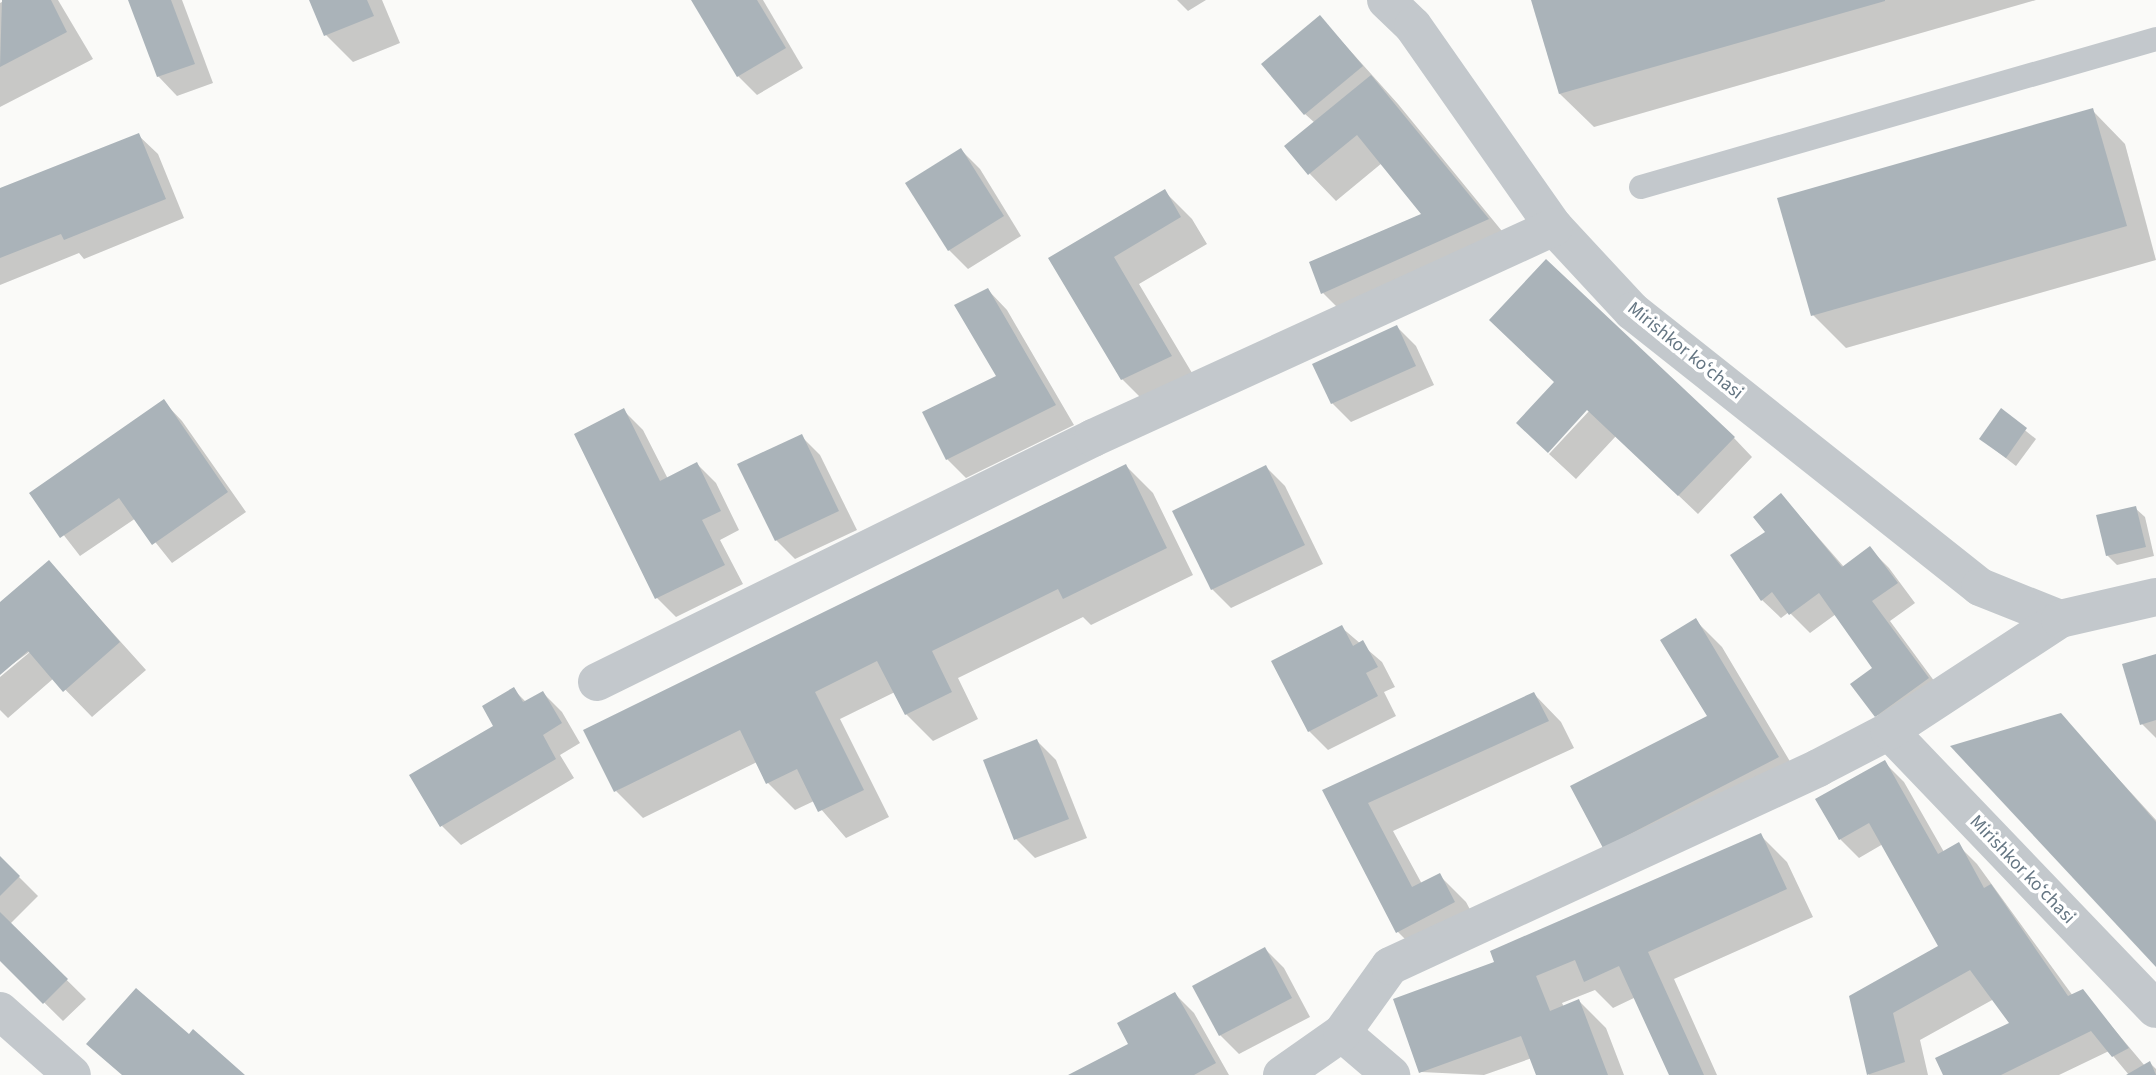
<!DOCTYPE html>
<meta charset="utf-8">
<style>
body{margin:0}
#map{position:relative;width:2156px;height:1075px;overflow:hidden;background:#fafaf8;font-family:"Source Sans 3",sans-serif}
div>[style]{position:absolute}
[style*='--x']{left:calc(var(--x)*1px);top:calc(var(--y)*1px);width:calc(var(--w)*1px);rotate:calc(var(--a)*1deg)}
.shadow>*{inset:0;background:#0003}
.building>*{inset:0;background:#aab3b9}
.service>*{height:24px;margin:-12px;padding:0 12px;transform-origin:12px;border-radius:12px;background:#c3c8cc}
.minor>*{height:38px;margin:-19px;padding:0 19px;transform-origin:19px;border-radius:19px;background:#c3c8cc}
span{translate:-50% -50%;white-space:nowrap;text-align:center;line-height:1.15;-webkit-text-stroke:7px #fff;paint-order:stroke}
.street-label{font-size:19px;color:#657683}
</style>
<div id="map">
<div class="shadow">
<i style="clip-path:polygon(6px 0,58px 0,93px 59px,0 107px,0 3px)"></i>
<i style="clip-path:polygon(130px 0,182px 0,213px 83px,177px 96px,158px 76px)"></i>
<i style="clip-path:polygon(311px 0,382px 0,400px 43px,353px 62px,326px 35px)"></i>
<i style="clip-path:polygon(693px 0,763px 0,803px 68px,757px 95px,738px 76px)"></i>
<i style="clip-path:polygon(1177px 0,1206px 0,1188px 11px)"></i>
<i style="clip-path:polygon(1533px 0,2036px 0,1594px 127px,1560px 94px)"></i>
<i style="clip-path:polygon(1320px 17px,1398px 104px,1515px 247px,1350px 320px,1323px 293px,1424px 214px,1382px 163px,1336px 201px,1310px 174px,1315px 123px,1305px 114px)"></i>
<i style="clip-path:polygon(2092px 110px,2125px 144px,2156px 260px,1846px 348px,1813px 315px)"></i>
<i style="clip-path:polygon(138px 135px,158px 154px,184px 218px,84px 259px,79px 253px,0 285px,0 190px)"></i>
<i style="clip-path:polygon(961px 150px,980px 169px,1021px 236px,968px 269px,949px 250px)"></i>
<i style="clip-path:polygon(1165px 192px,1192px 219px,1207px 244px,1139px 284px,1198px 383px,1149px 406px,1122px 379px,1051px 259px)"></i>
<i style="clip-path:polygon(988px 290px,1007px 310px,1074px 425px,966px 478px,947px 459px,998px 377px)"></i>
<i style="clip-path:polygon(1397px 327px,1416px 346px,1434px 385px,1351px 422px,1332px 403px)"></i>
<i style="clip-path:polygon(1556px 382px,1734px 438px,1752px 457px,1698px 514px,1616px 436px,1576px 479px,1549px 454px,1590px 410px)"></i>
<i style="clip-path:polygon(164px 402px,182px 421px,246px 512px,172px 563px,136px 518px,80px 556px,31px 493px)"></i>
<i style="clip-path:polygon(624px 411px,643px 430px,668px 479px,697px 464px,716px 483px,739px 530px,720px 540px,743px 584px,676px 617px,657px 598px)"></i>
<i style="clip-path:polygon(2001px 411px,2036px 439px,2016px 466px,1981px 439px)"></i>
<i style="clip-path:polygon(801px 436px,820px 455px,857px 530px,795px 559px,776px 540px,740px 465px)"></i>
<i style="clip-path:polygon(1126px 466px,1153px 493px,1193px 575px,1091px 625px,1083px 617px,958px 678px,978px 719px,933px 741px,906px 714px,895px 692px,840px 719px,889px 817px,846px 838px,814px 801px,795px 810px,768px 783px,757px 762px,643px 818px,616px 791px)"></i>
<i style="clip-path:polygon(1266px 467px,1285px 486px,1323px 564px,1231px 608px,1212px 589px)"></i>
<i style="clip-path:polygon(1781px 495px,1844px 567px,1870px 549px,1889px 568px,1915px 603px,1890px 621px,1946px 697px,1876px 716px,1875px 668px,1836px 614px,1810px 633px,1789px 612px,1781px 618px,1762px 600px,1768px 532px)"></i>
<i style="clip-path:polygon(2135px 508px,2145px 517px,2154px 556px,2117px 565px,2107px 555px)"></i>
<i style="clip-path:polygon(49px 562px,146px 670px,92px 717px,54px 678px,8px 718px,0 710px,0 677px,36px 647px,0 673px,0 605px)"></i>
<i style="clip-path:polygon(1695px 620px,1722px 647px,1804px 785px,1604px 847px,1709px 717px)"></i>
<i style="clip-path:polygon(1341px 627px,1382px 662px,1395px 687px,1384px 692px,1396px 716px,1328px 750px,1309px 731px)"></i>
<i style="clip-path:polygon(2156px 656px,2156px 738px,2142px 724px)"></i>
<i style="clip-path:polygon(514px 690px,526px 702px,543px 693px,562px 712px,580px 743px,560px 755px,574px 778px,461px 845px,442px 826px)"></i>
<i style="clip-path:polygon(1534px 694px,1561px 722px,1574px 748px,1393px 831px,1422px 884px,1439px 875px,1466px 902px,1481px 930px,1425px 959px,1398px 932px,1325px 791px)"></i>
<i style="clip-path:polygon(2060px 715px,2156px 820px,2156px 965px)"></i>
<i style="clip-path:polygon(1037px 741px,1056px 760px,1087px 838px,1035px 858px,1016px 839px)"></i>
<i style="clip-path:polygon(1885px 763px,1904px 782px,1944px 852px,1958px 845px,1977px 864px,2073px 996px,2082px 991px,2145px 1066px,2150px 1063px,2156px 1069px,2156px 1075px,2129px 1075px,2109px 1051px,2059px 1075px,1945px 1075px,2013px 1024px,1994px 999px,1920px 1040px,1928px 1075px,1869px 1075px,1851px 997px,1941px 947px,1883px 844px,1859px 858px,1840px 839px)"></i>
<i style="clip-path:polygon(1760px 835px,1787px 862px,1813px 917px,1674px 979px,1717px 1075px,1671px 1075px,1636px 997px,1613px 1008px,1595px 990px,1562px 1003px,1564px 1007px,1579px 1001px,1606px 1028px,1624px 1075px,1538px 1075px,1532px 1058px,1484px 1075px,1421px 1072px,1496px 963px)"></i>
<i style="clip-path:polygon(0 858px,38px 896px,10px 924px,86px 999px,63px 1021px,0 959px)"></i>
<i style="clip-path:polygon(1265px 949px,1284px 968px,1310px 1017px,1239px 1054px,1220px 1035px)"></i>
<i style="clip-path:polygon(1175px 994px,1194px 1013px,1229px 1075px,1072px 1075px,1131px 1045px)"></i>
</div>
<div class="building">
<i style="clip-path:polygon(2px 0,51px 0,67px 32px,0 67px)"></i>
<i style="clip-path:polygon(128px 0,171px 0,195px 64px,157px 77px)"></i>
<i style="clip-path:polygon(309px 0,367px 0,374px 16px,324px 36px)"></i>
<i style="clip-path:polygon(691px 0,757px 0,786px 48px,737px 77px)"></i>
<i style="clip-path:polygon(1531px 0,1885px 0,1885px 1px,1559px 94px)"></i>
<i style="clip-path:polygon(1320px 15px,1363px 66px,1304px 115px,1261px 64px)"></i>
<i style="clip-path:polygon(1371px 75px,1489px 219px,1321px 294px,1309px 262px,1421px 214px,1357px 135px,1308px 175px,1284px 146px)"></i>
<i style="clip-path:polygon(2093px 108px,2127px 226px,1811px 316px,1777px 198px)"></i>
<i style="clip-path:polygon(139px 133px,166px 199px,64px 240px,61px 234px,0 258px,0 188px)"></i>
<i style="clip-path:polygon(961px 148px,1004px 216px,948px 251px,905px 183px)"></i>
<i style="clip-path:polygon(1165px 189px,1181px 217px,1114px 257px,1172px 356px,1121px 380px,1048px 258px)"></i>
<i style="clip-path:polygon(1546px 259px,1735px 437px,1678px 496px,1587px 410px,1548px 453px,1516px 423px,1554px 382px,1489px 320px)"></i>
<i style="clip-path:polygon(988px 288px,1056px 405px,946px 460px,922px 412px,996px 376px,954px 305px)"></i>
<i style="clip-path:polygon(1397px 325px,1416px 366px,1331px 404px,1312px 364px)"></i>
<i style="clip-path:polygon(164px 399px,228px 492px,152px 545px,119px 498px,60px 538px,29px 493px)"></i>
<i style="clip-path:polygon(624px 408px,660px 481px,697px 462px,721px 511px,702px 520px,725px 565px,655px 599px,574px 434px)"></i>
<i style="clip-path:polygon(2001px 408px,2027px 428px,2006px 458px,1979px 439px)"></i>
<i style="clip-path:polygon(802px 434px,839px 511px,775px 541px,737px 464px)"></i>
<i style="clip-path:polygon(1126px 464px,1167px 548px,1063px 599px,1058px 589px,932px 651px,952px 692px,905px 715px,877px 661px,815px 692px,864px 790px,818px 812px,797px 769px,766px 784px,740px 730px,614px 792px,583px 730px)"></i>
<i style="clip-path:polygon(1266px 465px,1305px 545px,1211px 590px,1172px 511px)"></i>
<i style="clip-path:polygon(1781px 493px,1842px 567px,1870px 546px,1898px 583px,1872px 601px,1929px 678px,1875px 717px,1850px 684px,1872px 668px,1819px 593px,1789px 615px,1772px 592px,1761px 601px,1730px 555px,1765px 532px,1753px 517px)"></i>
<i style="clip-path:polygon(2136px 506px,2146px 547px,2106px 556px,2096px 515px)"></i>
<i style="clip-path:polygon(49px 560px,120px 642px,63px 692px,28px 651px,0 675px,0 602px)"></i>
<i style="clip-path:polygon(1696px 618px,1779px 757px,1603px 848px,1570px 786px,1707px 716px,1660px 640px)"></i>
<i style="clip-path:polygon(1342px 625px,1353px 646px,1363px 640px,1378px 667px,1366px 673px,1378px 696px,1308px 732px,1271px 661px)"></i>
<i style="clip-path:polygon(2156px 654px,2156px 720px,2140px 725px,2122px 664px)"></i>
<i style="clip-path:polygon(514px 687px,523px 702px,543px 691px,562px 723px,543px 735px,556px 759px,440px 827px,409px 775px,493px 726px,482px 706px)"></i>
<i style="clip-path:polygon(1534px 692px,1549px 721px,1368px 803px,1412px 887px,1440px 873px,1455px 902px,1396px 933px,1322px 790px)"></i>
<i style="clip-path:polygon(2061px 713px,2156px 822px,2156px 967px,1950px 746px)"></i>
<i style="clip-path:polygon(1037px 739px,1069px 819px,1014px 840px,983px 760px)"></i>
<i style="clip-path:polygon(1885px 760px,1938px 854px,1959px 842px,1984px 888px,1991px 884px,2068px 996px,2083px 989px,2129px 1048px,2112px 1057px,2091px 1031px,2001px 1075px,1943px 1075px,1935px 1058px,2009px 1023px,1970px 970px,1893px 1013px,1905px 1062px,1867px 1075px,1849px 996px,1938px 946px,1869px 823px,1839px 840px,1815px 799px)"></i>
<i style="clip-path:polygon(1761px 833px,1787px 889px,1648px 952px,1704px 1075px,1669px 1075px,1619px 966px,1584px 982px,1575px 960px,1536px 976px,1550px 1011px,1579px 999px,1608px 1075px,1536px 1075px,1521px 1036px,1419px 1073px,1393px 999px,1494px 962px,1490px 951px)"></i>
<i style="clip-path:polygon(0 856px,20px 876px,0 896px)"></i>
<i style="clip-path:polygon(0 912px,68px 979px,43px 1004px,0 961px)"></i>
<i style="clip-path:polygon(1265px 947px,1292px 998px,1219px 1036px,1192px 986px)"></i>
<i style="clip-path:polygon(136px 988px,189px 1034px,193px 1029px,245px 1075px,122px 1075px,86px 1044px)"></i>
<i style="clip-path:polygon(1175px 992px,1216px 1063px,1194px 1075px,1068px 1075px,1128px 1044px,1117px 1023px)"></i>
<i style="clip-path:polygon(2150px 1061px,2156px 1075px,2126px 1075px)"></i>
</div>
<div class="service">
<i style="--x:1641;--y:187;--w:536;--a:-16.03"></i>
</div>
<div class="minor">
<i style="--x:1386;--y:0;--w:37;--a:44"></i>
<i style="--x:1413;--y:26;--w:246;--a:55"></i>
<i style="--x:1554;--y:227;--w:115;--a:47.1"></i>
<i style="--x:1632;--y:311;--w:444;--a:38.4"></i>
<i style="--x:1980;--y:587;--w:86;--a:21.8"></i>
<i style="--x:597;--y:682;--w:553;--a:-26.19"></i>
<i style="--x:1093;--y:438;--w:507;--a:-24.59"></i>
<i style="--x:1889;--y:731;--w:385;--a:46.2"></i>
<i style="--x:0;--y:1011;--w:96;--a:41.6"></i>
<i style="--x:1342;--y:1033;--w:65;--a:40.6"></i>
<i style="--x:1282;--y:1075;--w:73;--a:-35"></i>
<i style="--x:1342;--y:1033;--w:82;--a:-54.4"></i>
<i style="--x:1390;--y:966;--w:472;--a:-24.8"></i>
<i style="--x:1818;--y:768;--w:80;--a:-27.5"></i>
<i style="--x:1889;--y:731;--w:204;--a:-33.2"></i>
<i style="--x:2060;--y:619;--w:98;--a:-12.9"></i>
</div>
<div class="street-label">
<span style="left:1685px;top:351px;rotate:39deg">Mirishkor koʻchasi</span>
<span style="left:2022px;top:870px;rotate:46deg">Mirishkor koʻchasi</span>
</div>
</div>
